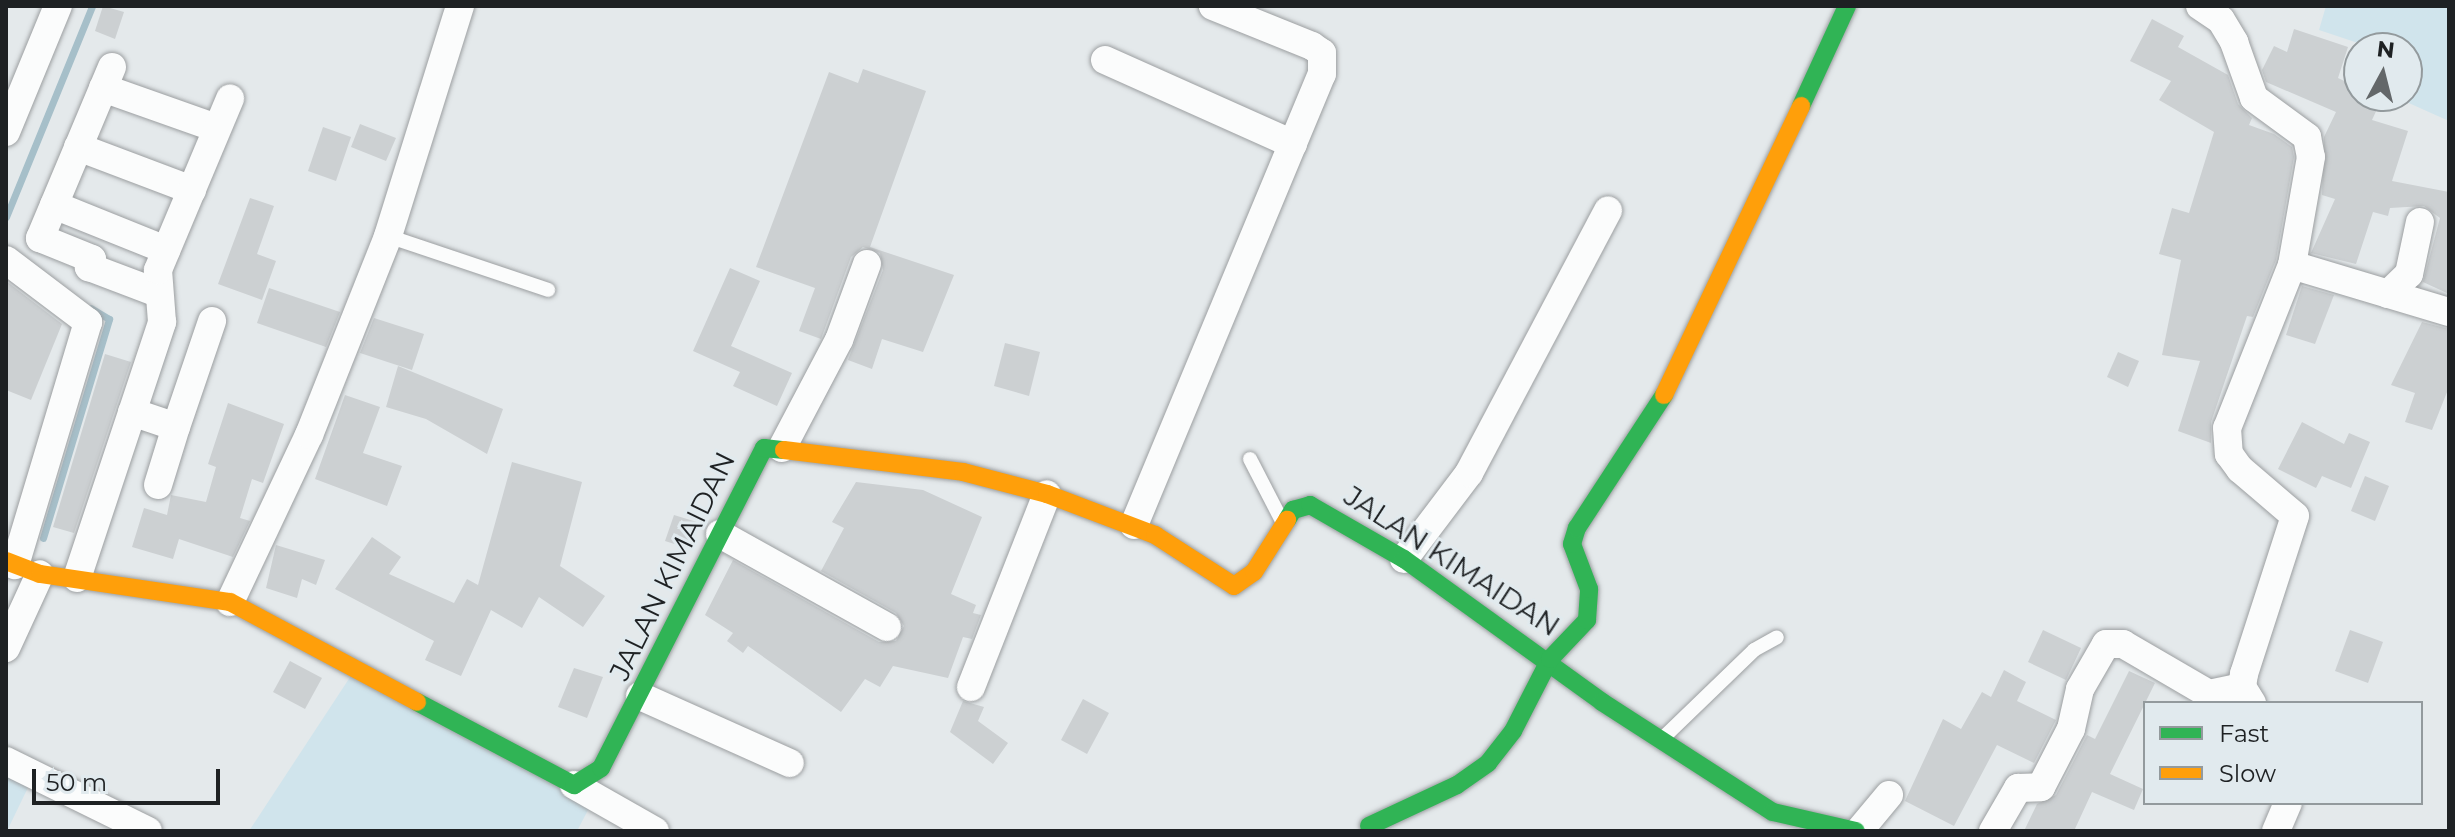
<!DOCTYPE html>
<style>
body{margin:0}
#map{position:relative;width:2455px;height:837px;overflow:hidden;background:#e4e9eb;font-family:Montserrat,sans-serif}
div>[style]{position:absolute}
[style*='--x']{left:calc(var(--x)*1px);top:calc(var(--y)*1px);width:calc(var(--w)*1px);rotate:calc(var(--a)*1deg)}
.green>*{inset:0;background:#d0e4ec}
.stream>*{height:7px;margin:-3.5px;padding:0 3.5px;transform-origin:3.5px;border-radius:3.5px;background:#a6bfc9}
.building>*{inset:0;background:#ccd0d2}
.roads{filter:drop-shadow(0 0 2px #9c9fa1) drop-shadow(0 0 2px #9c9fa1)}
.lane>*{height:14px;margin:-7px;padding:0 7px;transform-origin:7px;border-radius:7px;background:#fbfcfc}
.street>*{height:28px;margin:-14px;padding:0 14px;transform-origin:14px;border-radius:14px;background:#fbfcfc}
.fast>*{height:18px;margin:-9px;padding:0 9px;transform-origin:9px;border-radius:9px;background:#30b455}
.slow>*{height:18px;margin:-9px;padding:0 9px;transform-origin:9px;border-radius:9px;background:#ff9f0a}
span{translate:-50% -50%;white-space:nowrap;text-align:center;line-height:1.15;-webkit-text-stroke:6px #e1eaee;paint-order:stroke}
.street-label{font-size:28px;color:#1e2123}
.frame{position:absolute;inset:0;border:8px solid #1e2123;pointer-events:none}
.legend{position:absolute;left:2143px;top:701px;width:280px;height:104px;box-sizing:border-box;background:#e1eaee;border:2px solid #939a9d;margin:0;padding:10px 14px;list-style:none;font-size:24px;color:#1e2123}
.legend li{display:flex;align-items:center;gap:16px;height:40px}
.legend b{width:40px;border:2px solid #939a9d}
.north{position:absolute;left:2343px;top:32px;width:80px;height:80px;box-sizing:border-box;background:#e1eaee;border:2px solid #939a9d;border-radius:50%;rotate:7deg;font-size:22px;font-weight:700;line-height:32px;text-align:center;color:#1e2123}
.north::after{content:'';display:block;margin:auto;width:28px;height:36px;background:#636769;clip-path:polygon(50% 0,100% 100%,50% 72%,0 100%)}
.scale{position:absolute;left:32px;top:769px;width:188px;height:36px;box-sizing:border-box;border:4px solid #1e2123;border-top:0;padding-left:10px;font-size:24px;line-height:28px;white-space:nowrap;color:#1e2123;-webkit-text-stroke:6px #e1eaee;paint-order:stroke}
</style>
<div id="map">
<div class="green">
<i style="clip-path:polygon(2326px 6px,2449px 6px,2449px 121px,2402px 100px,2407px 48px,2373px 48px,2319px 30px)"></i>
<i style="clip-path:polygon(360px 662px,597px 793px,577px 831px,249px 831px)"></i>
<i style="clip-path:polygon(6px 754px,35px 773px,7px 831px,6px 831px)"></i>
</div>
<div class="stream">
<i style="--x:6;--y:217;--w:228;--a:-67.8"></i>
<i style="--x:43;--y:538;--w:229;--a:-73.2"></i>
<i style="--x:109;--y:319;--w:21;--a:-149"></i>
</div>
<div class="building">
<i style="clip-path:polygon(103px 6px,124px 12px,115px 39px,95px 31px)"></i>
<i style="clip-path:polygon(2152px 19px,2184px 36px,2178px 47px,2228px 75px,2238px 104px,2252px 118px,2249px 125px,2274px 134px,2292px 147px,2294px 157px,2276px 260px,2253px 317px,2247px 316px,2211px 422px,2211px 443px,2178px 431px,2200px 361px,2162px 355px,2181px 260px,2159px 254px,2172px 208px,2189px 213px,2214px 132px,2159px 100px,2171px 81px,2130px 61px)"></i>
<i style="clip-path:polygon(2294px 29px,2348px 47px,2338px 78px,2359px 88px,2359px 96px,2383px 96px,2372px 120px,2408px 131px,2392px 181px,2449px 192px,2449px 294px,2423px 282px,2440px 218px,2424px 206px,2390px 208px,2388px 216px,2373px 212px,2356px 264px,2311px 253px,2335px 199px,2322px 195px,2324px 137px,2336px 112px,2266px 82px,2262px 70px,2274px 46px,2287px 52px)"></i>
<i style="clip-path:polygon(863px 69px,926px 91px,870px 247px,954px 275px,923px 352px,882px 339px,872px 369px,848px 360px,883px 270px,880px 253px,863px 247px,851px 257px,821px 339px,799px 331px,815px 288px,756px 267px,829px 72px,858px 83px)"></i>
<i style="clip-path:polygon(360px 124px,396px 138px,386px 161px,351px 147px)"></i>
<i style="clip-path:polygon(323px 127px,351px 137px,336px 181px,308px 171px)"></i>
<i style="clip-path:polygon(250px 198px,274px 206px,257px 254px,276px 261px,262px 300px,218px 284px)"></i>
<i style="clip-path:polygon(730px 268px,760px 281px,731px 346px,792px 373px,777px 406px,733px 386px,740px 372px,693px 351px)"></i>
<i style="clip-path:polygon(6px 281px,62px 324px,31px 400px,6px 390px)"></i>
<i style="clip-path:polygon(2302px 286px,2334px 295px,2315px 344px,2286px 335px)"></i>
<i style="clip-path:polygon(269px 288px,340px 312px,326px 347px,257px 323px)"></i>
<i style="clip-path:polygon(374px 318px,424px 334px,412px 370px,360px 353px)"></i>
<i style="clip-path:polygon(2422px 322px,2449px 329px,2449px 387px,2432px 430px,2405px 422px,2415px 393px,2391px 385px)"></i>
<i style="clip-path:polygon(1005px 343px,1040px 352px,1029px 396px,994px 386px)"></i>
<i style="clip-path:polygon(2118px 352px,2139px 361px,2128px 387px,2107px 377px)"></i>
<i style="clip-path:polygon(105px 354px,131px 362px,74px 533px,53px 527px)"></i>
<i style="clip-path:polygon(398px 366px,503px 409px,487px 454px,426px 419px,386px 407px)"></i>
<i style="clip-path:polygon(345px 395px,380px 407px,363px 453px,402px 466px,387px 506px,315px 479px)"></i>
<i style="clip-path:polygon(228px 403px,284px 424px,263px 483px,252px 479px,240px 518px,250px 521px,233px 557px,179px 539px,173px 559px,132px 547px,144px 508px,167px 515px,171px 495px,206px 502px,216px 467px,208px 464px)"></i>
<i style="clip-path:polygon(2302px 422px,2344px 444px,2349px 433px,2370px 442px,2351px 488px,2322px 476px,2316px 488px,2278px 469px)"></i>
<i style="clip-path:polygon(512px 462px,582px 482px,560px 566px,605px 596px,583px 627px,539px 597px,522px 628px,491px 610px,461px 676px,425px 660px,434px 641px,335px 589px,372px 537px,401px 557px,389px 574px,454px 603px,467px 579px,478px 585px)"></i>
<i style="clip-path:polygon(2365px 476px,2389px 486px,2375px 521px,2351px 511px)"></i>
<i style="clip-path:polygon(856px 482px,923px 490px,982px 517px,951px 594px,976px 605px,973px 613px,981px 615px,972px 639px,963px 637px,948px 678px,893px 666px,880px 687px,865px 679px,841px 712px,748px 646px,743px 653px,727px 641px,733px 633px,705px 615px,733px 560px,879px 642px,896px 641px,904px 626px,896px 613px,821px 571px,844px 528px,832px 522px)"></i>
<i style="clip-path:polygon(674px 515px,700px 523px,687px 548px,665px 541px)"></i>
<i style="clip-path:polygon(276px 545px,325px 560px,316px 585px,302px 579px,297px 598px,266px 588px)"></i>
<i style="clip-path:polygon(2043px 630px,2081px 648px,2066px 680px,2028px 662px)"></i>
<i style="clip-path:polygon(2350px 630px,2383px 642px,2368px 683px,2335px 671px)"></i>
<i style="clip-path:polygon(290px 661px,322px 678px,305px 709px,273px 692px)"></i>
<i style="clip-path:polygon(574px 668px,603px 677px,587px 718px,558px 707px)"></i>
<i style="clip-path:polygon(2004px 670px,2026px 682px,2017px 701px,2056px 720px,2034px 763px,1997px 745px,1954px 826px,1905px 801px,1943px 719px,1961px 729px,1982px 692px,1991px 697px)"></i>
<i style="clip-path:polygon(2129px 671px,2155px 683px,2110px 774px,2143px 789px,2134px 810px,2092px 792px,2074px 831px,2024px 831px,2037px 804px,2056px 795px,2087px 735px,2095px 739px)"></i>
<i style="clip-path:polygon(1083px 699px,1109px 713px,1087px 754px,1061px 740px)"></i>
<i style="clip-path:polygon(963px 701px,984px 707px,978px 721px,1008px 743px,993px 764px,950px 732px)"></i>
</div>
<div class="roads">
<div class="lane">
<i style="--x:388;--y:236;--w:169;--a:18.6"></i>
<i style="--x:1250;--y:459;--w:68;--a:62.7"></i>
<i style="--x:1664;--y:737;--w:125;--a:-44"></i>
<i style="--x:1754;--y:650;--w:26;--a:-29"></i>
</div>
<div class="street">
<i style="--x:2200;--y:6;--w:25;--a:34"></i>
<i style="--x:2221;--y:20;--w:26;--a:59"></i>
<i style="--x:2234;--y:42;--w:59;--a:70.3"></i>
<i style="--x:2254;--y:98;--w:66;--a:36.3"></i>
<i style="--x:2307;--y:137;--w:20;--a:79"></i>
<i style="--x:2311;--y:157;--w:110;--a:100"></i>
<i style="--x:2292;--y:265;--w:175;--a:111.7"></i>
<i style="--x:2227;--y:428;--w:26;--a:86"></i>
<i style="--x:2229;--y:454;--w:19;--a:54"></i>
<i style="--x:2240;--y:469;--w:72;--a:40.5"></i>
<i style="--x:2295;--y:516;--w:166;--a:107.9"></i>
<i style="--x:2244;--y:674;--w:13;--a:99"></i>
<i style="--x:2242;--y:687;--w:19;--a:58"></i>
<i style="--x:1105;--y:60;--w:206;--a:24.1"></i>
<i style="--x:112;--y:67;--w:186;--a:112.8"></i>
<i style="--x:40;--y:238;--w:56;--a:22"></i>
<i style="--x:92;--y:259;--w:9;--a:111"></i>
<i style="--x:89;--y:267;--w:71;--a:20.7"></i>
<i style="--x:103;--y:88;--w:120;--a:19.5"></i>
<i style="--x:6;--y:132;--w:136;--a:-67.6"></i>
<i style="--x:78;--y:147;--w:122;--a:20.7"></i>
<i style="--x:54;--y:205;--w:121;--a:21.9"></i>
<i style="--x:6;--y:260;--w:103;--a:37.1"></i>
<i style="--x:88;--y:322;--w:254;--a:106.7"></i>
<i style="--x:2292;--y:265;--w:164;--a:16.7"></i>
<i style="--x:2388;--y:294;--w:29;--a:-44"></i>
<i style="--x:2409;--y:274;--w:53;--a:-78.1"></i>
<i style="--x:132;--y:412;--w:46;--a:18.8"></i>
<i style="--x:176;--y:427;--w:112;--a:-71.2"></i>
<i style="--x:782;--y:448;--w:122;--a:-62.2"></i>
<i style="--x:839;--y:340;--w:81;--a:-69.8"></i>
<i style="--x:158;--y:485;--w:61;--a:-72.8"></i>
<i style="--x:1134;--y:525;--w:489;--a:-67.4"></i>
<i style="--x:1322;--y:74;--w:21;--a:-90"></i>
<i style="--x:1322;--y:53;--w:12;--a:-145"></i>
<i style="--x:1312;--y:46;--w:107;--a:-158"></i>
<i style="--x:720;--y:534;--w:191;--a:29.1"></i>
<i style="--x:1404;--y:559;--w:108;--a:-52.9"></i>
<i style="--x:1469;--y:473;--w:297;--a:-62.1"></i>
<i style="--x:77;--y:578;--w:270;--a:-71.6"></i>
<i style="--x:162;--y:322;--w:52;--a:-94.4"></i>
<i style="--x:158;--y:270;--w:186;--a:-67.2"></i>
<i style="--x:230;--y:602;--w:185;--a:-64.7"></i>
<i style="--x:309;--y:435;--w:214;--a:-68.3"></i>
<i style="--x:388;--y:236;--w:241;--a:-72.6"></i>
<i style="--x:6;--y:648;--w:81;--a:-65.3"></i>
<i style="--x:971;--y:687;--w:207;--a:-68.5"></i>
<i style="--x:640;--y:696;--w:164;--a:24.1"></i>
<i style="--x:6;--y:761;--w:158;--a:26.2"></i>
<i style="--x:574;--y:785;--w:93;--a:29.6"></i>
<i style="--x:1859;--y:831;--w:47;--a:-50.2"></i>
<i style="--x:1993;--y:831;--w:50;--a:-59.8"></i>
<i style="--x:2018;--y:788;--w:23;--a:-2"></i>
<i style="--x:2041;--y:787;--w:65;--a:-62.7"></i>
<i style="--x:2071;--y:729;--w:41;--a:-77.3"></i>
<i style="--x:2080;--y:689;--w:52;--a:-60"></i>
<i style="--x:2106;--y:644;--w:17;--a:0"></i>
<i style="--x:2123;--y:644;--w:99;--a:30.2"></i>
<i style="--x:2209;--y:694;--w:34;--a:-12"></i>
<i style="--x:2276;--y:831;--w:30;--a:-67"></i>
</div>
<div class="fast">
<i style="--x:1801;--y:106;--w:110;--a:-65.3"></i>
<i style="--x:1287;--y:520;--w:12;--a:-59"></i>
<i style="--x:1293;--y:510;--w:18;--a:-16"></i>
<i style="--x:1310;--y:505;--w:108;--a:29.9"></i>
<i style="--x:1404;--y:559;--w:244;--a:35.8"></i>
<i style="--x:1602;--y:702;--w:203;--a:32.8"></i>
<i style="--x:1773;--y:812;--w:85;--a:12.9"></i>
<i style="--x:417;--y:702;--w:178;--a:27.9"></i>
<i style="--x:574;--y:785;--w:32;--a:-32"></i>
<i style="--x:601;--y:768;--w:359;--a:-63"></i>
<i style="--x:764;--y:448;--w:20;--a:6"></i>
<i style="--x:1369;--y:826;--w:97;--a:-25"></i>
<i style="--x:1457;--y:785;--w:38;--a:-35"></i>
<i style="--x:1488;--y:763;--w:41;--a:-52"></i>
<i style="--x:1513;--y:731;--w:81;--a:-62.8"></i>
<i style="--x:1550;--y:659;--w:54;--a:-46.5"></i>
<i style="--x:1587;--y:620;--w:31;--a:-86"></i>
<i style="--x:1589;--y:589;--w:48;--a:-110.7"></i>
<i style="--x:1572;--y:544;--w:17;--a:-73"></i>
<i style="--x:1577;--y:528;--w:159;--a:-56.8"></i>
</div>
<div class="slow">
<i style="--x:1664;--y:395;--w:320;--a:-64.6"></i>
<i style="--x:784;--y:450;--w:180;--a:7"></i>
<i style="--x:963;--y:472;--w:87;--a:14.7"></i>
<i style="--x:1047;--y:494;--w:116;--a:20.8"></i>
<i style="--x:1155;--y:535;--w:94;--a:32.8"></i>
<i style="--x:1234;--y:586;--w:24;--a:-35"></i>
<i style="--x:1254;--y:572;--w:62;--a:-57.6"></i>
<i style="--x:6;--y:561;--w:36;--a:21"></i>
<i style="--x:40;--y:574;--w:192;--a:8.4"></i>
<i style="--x:230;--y:602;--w:212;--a:28.1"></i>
</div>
</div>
<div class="street-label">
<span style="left:1452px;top:561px;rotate:33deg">JALAN KIMAIDAN</span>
<span style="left:672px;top:566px;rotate:-64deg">JALAN KIMAIDAN</span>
</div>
<div class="frame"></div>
<ul class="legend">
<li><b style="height:10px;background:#30b455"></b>Fast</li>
<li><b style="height:10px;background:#ff9f0a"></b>Slow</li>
</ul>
<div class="north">N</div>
<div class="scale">50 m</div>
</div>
